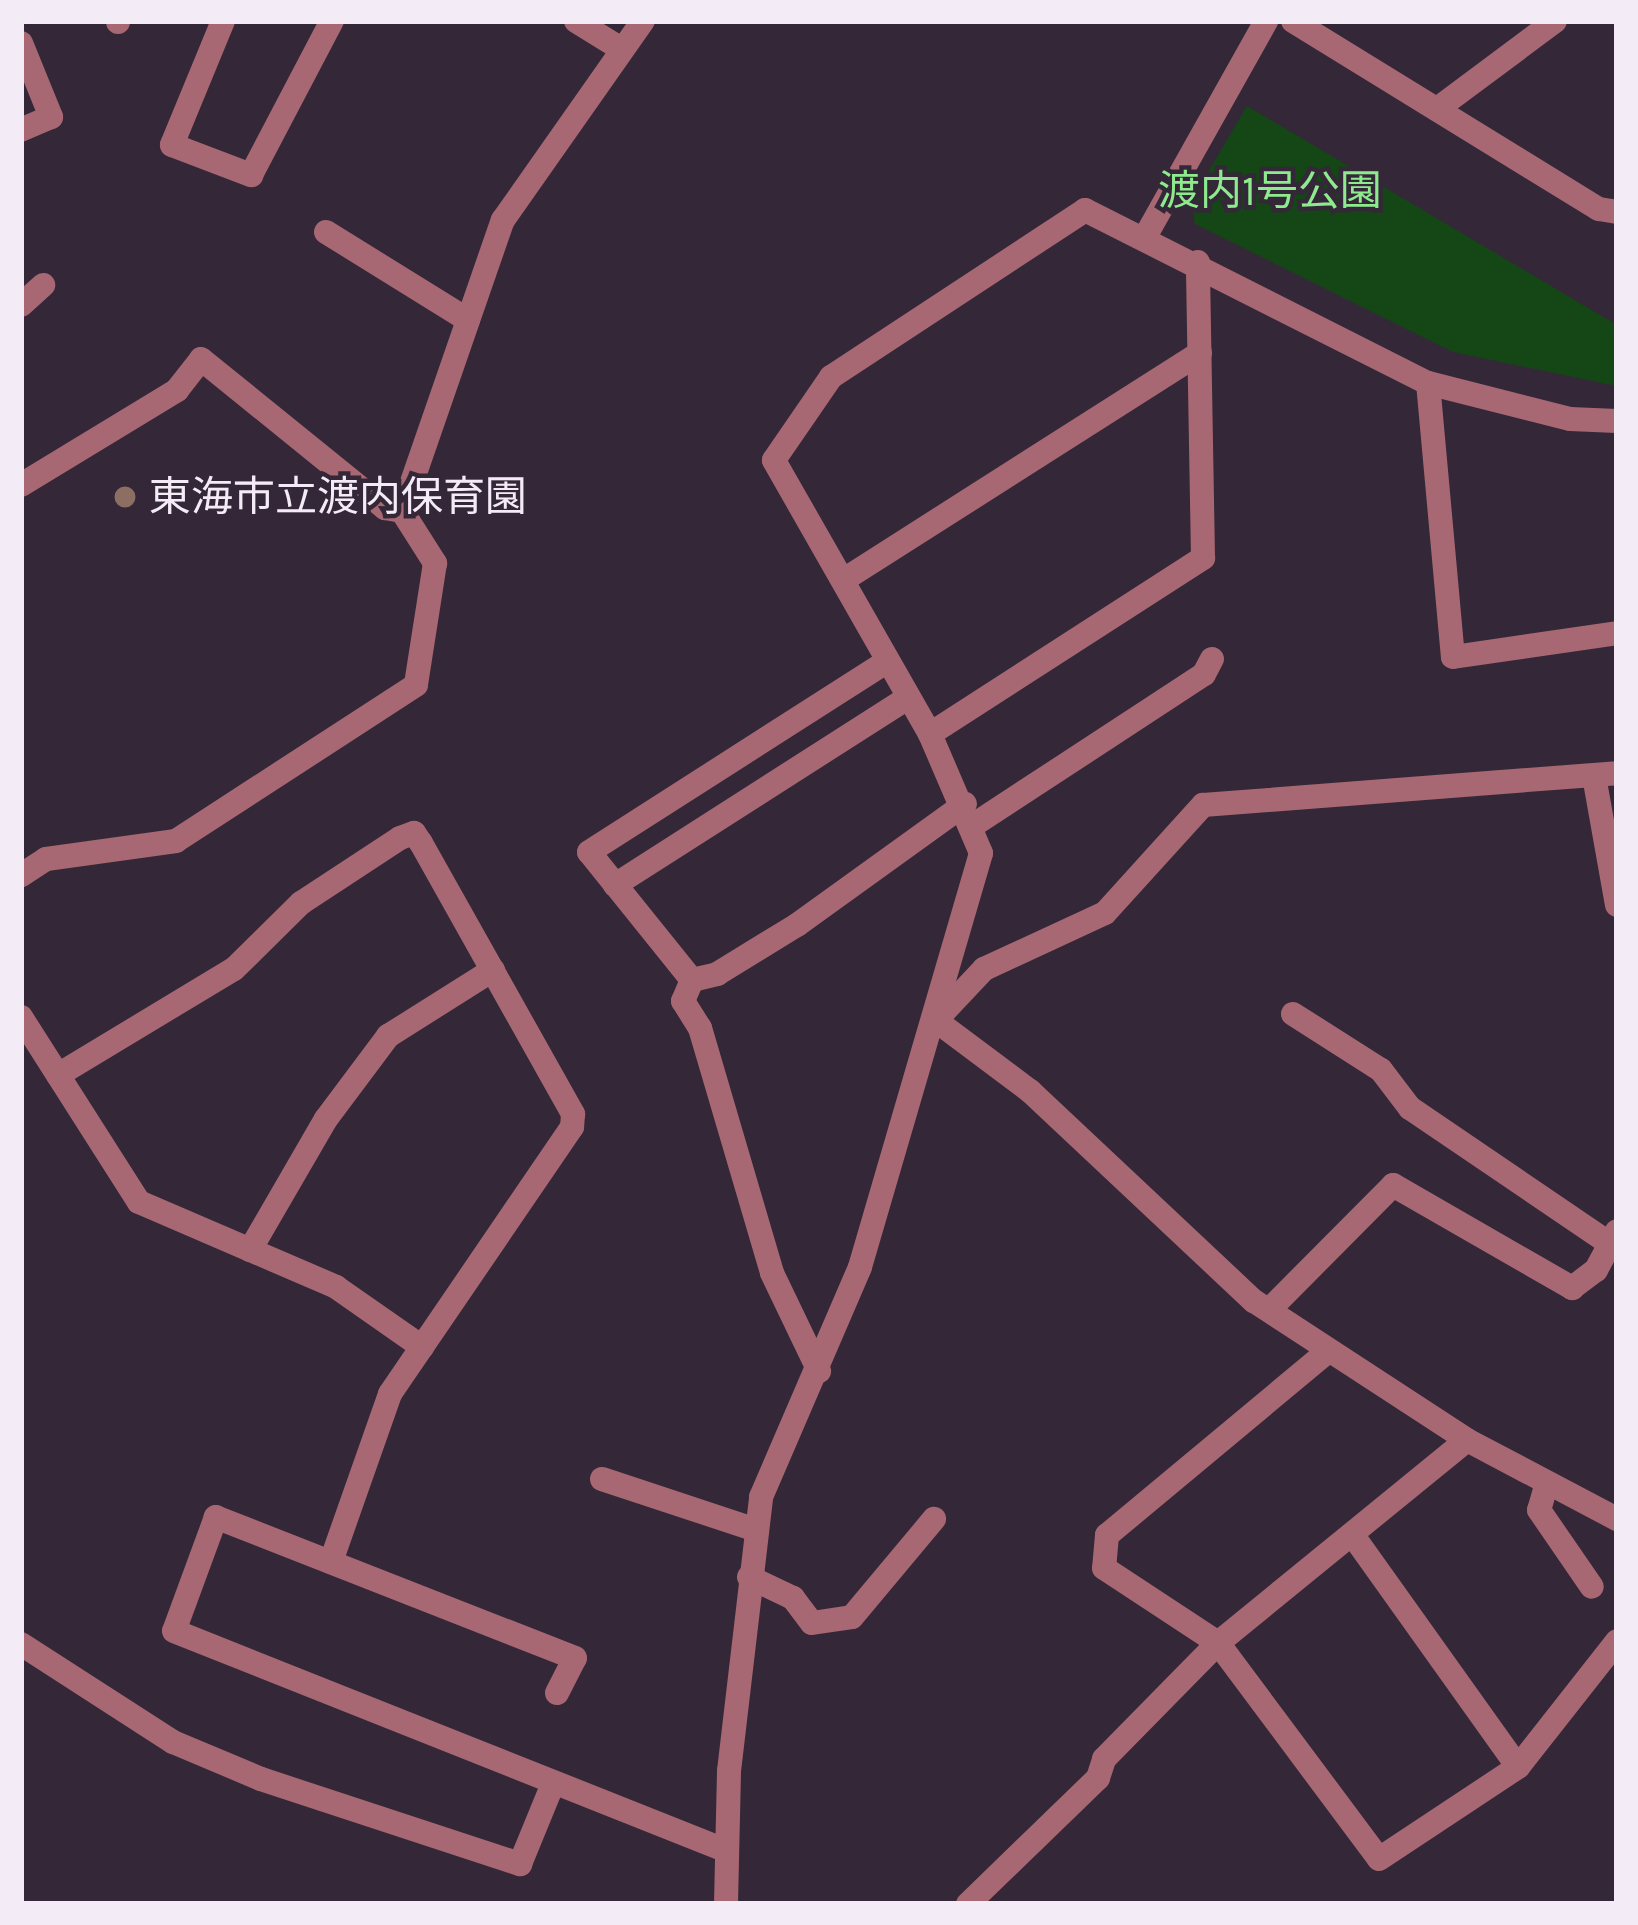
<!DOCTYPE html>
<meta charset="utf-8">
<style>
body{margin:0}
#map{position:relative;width:1638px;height:1925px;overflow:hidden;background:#342838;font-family:Karla,"Noto Sans JP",sans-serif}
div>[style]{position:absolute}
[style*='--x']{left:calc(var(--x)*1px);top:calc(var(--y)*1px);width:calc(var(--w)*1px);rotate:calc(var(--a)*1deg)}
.green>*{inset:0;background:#144616}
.minor>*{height:24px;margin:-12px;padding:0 12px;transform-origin:12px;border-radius:12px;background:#a86873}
.dots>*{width:33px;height:33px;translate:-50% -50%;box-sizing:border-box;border:6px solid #342838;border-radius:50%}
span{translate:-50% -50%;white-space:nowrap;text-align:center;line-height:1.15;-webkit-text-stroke:9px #342838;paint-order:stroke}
.park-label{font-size:42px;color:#8eeb8d}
.poi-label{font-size:42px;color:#f3ebf6}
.left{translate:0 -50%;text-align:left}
.frame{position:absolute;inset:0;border:24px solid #f3ebf6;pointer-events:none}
</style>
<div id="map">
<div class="green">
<i style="clip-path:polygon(1247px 106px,1617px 325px,1617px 386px,1453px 352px,1195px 224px,1191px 201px)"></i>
</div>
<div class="minor">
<i style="--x:223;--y:21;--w:134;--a:112.4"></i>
<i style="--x:172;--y:145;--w:85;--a:20.8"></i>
<i style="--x:251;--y:175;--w:174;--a:-62.3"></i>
<i style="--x:576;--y:21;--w:49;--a:31.8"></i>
<i style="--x:1293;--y:21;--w:359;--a:31.6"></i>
<i style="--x:1599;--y:209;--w:18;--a:9"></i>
<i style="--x:118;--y:22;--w:1;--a:-90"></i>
<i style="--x:21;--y:43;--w:80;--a:67.9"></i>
<i style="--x:51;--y:117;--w:33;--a:157"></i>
<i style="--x:1437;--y:109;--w:147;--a:-36.7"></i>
<i style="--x:326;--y:232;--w:167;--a:31.8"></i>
<i style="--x:1145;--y:237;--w:248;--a:-60.7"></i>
<i style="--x:21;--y:305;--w:30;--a:-42"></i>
<i style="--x:1428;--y:383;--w:275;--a:84.8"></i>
<i style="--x:1453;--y:657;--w:166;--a:-8.3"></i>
<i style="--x:21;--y:485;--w:183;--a:-31.3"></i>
<i style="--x:177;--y:390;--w:39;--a:-52"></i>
<i style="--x:201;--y:359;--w:237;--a:39"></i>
<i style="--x:385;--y:508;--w:17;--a:10"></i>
<i style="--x:402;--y:511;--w:62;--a:57.6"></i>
<i style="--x:435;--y:563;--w:123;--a:98.9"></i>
<i style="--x:416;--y:685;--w:286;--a:147"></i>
<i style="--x:176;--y:841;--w:131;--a:172.1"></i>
<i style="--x:46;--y:859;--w:30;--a:147"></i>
<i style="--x:402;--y:511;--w:308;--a:-70.9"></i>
<i style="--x:503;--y:220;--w:243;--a:-54.9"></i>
<i style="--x:845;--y:579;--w:421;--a:-32.5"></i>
<i style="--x:930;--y:734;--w:325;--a:-32.8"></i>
<i style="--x:1203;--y:558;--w:296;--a:-91"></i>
<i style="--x:1594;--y:776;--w:131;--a:79.9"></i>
<i style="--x:972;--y:826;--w:277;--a:-33.2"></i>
<i style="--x:1204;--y:674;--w:17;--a:-62"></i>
<i style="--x:615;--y:885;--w:347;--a:-32.6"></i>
<i style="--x:692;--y:980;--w:164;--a:-128.8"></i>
<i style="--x:589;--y:852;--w:351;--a:-32.6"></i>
<i style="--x:692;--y:980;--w:23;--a:113"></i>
<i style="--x:683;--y:1001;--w:32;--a:58"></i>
<i style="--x:700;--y:1028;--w:255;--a:73.6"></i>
<i style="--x:772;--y:1273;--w:109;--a:64.4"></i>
<i style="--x:692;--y:980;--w:26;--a:-13"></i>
<i style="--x:717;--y:974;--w:94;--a:-31.5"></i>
<i style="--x:797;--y:925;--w:207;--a:-35.8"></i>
<i style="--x:1293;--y:1014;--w:104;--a:32.5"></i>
<i style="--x:1381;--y:1070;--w:48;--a:52.7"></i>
<i style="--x:1410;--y:1108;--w:240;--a:34.2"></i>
<i style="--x:21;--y:1017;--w:219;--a:57.5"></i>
<i style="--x:139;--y:1202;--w:215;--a:23.3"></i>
<i style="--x:336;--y:1287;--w:105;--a:34.9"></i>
<i style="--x:937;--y:1019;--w:69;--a:-46.8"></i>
<i style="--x:984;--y:969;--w:133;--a:-24.8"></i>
<i style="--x:1105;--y:913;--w:146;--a:-47.8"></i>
<i style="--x:1203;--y:805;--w:415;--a:-4.4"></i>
<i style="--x:935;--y:1020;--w:119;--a:36.8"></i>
<i style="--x:1030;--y:1091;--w:307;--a:43.2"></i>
<i style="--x:1254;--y:1301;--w:254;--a:33.1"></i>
<i style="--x:1467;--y:1440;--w:170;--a:27.8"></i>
<i style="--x:58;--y:1075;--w:205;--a:-31.1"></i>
<i style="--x:234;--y:969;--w:94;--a:-44.6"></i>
<i style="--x:301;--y:903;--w:118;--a:-33.3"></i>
<i style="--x:400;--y:838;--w:15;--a:-20"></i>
<i style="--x:414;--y:833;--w:12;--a:55"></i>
<i style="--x:421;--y:843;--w:311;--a:60.7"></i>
<i style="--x:573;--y:1114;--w:13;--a:94"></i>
<i style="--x:572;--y:1127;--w:323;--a:124.3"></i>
<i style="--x:390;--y:1394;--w:178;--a:109.4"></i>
<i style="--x:250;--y:1250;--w:151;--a:-59.9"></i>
<i style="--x:326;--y:1119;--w:104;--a:-53.2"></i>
<i style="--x:388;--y:1036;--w:124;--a:-32.2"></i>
<i style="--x:1269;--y:1310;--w:176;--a:-45.2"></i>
<i style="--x:1393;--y:1185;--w:207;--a:29.9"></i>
<i style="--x:1572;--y:1288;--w:30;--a:-37"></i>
<i style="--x:1596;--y:1270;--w:44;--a:-61.7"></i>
<i style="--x:1327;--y:1352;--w:286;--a:140.2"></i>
<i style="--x:1107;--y:1535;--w:33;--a:95"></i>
<i style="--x:1104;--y:1568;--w:136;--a:33.3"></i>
<i style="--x:1218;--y:1643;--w:269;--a:53.3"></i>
<i style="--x:1379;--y:1859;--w:167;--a:-33.5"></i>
<i style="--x:1518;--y:1767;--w:160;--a:-51.8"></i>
<i style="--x:602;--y:1479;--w:162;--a:18.3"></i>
<i style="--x:1546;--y:1486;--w:25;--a:106"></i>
<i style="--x:1539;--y:1510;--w:93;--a:55.5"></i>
<i style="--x:1354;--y:1537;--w:282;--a:54.5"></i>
<i style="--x:749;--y:1577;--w:49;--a:25.5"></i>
<i style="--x:793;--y:1598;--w:31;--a:53"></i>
<i style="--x:812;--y:1623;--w:40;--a:-8.5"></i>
<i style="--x:852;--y:1617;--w:128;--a:-50.1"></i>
<i style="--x:21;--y:1644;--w:181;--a:32.8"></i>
<i style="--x:173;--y:1742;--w:95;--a:22.8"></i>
<i style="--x:261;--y:1779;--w:273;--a:18.2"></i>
<i style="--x:520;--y:1864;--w:84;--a:-67.7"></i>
<i style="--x:557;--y:1693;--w:39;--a:-63"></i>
<i style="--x:575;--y:1658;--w:386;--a:-158.6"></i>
<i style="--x:216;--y:1517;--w:121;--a:110.2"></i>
<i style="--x:174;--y:1631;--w:595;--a:21.69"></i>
<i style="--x:726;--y:1904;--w:133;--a:-88.7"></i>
<i style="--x:729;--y:1771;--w:276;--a:-83.3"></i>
<i style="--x:761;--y:1497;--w:250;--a:-66.7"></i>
<i style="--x:860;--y:1267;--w:431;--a:-73.7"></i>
<i style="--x:981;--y:853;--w:129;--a:-113.2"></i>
<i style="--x:930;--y:734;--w:315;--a:-119.7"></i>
<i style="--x:774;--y:460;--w:101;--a:-55.5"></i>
<i style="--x:831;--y:377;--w:304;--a:-33.3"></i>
<i style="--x:1085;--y:210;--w:384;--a:26.8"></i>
<i style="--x:1428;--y:383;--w:146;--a:14.2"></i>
<i style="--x:1570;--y:419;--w:47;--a:2.4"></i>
<i style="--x:968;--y:1904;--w:181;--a:-44.1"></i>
<i style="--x:1098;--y:1778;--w:20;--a:-72"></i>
<i style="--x:1104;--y:1759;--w:163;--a:-45.5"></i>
<i style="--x:1218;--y:1643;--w:321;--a:-39.2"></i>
</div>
<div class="dots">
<i style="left:125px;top:497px;background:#8d6e63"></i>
</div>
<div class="park-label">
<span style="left:1270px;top:191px">渡内1号公園</span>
</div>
<div class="poi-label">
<span class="left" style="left:149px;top:497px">東海市立渡内保育園</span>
</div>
<div class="frame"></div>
</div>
